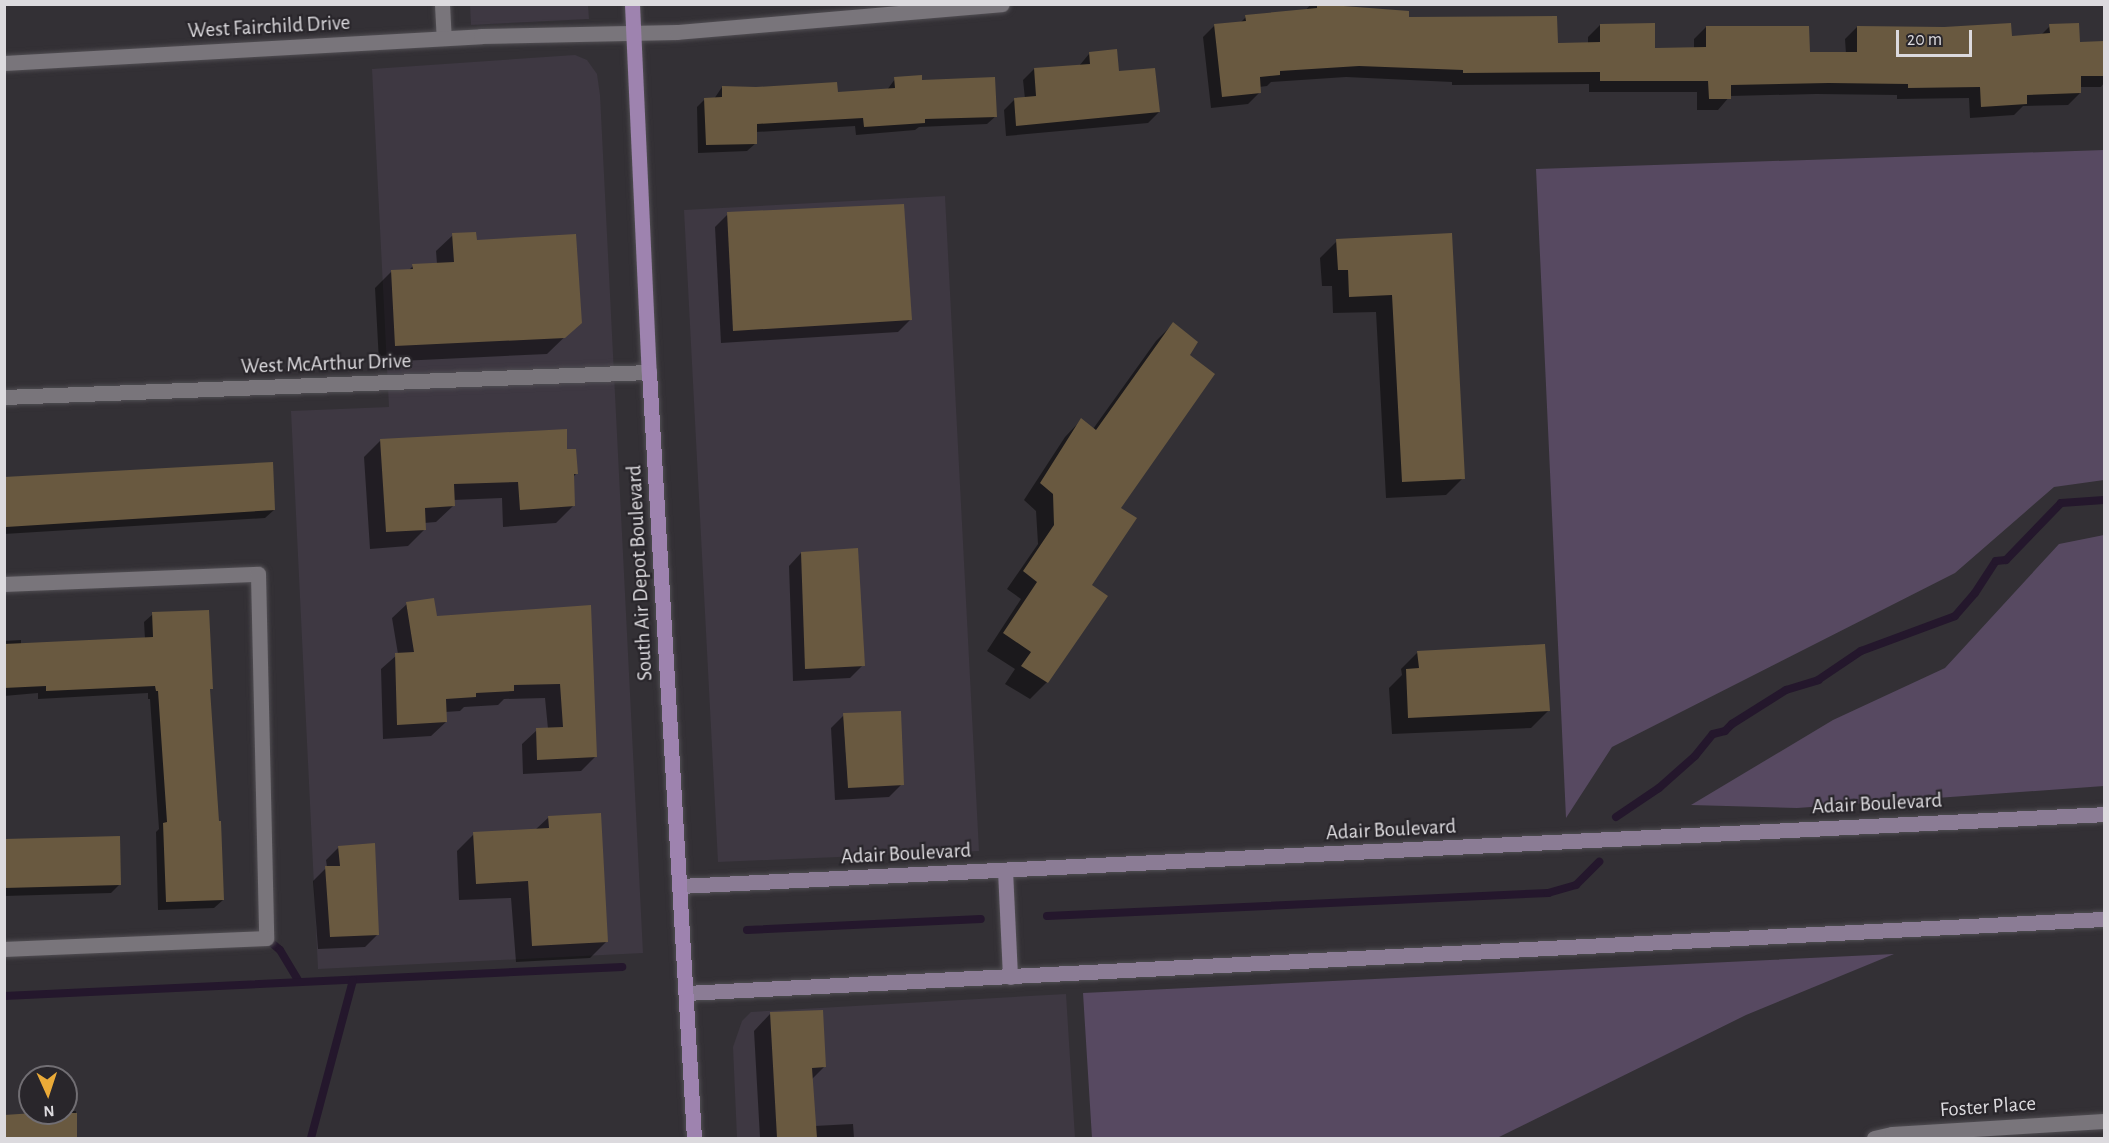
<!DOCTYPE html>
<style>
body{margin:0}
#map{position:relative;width:2109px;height:1143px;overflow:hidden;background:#333035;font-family:"Alegreya Sans",sans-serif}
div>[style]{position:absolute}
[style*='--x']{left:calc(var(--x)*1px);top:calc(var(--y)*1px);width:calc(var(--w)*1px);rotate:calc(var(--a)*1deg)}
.built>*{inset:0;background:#3e3842}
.green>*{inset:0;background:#574961}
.shadow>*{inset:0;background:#0007}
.stream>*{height:8px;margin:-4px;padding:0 4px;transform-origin:4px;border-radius:4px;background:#24172c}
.building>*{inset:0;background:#695940}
.roads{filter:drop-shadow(0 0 2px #514e53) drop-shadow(0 0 2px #514e53)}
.street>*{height:15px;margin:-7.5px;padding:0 7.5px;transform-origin:7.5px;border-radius:7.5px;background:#79757b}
.secondary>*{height:15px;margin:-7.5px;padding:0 7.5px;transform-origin:7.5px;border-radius:7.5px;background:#8b7c95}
.primary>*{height:15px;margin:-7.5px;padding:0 7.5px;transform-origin:7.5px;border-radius:7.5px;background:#9e83af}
span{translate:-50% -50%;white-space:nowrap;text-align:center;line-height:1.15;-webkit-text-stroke:4.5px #29262b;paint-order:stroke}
.street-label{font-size:21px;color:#dcdade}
.frame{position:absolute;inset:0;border:6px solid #dcdade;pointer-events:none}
.north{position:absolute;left:18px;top:1065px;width:60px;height:60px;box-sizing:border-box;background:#29262b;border:2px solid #716e73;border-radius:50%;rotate:177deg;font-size:16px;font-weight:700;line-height:24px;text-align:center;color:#dcdade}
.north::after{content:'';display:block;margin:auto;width:21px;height:27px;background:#eaaa38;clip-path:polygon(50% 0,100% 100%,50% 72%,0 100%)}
.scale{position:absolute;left:1896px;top:30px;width:76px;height:27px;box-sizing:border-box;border:3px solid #dcdade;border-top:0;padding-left:8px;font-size:18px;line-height:21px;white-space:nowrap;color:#dcdade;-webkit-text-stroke:4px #29262b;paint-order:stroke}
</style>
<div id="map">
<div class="built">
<i style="clip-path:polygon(470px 5px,588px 5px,589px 19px,471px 25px)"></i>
<i style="clip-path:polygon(575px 55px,587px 60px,597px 74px,600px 95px,643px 953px,318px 969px,291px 411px,389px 407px,372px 69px)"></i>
<i style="clip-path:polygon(945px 196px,979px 851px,718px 862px,684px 210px)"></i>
<i style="clip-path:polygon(1066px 994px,1075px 1138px,737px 1138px,733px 1047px,742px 1021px,751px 1012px)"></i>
</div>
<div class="green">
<i style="clip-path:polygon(2104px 150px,2104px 480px,2054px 487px,1955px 573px,1612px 747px,1566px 818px,1536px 169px)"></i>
<i style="clip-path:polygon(2104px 535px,2104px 786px,1797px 808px,1691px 805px,1833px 720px,1945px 668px,2059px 544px)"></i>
<i style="clip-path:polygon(1894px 954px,1746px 1015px,1497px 1138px,1092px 1138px,1083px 993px)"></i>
</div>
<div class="shadow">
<i style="clip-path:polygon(1311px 4px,1343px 4px,1344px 10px,1556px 45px,1588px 44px,1588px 37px,1600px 25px,1653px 49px,1694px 49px,1694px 39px,1706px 27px,1808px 54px,1846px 54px,1845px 39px,1857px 27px,2010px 37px,2041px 35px,2050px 26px,2078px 44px,2104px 43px,2104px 83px,2101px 87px,2080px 87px,2080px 93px,2068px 105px,2023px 106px,2014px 115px,1970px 118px,1969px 98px,1897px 99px,1897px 95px,1816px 94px,1730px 96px,1718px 110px,1697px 110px,1697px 92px,1589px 92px,1589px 84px,1452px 85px,1452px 82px,1346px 77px,1271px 82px,1267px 86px,1259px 87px,1260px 92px,1248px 104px,1211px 108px,1203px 37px,1215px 25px,1240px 23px,1246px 17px,1305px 11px)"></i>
<i style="clip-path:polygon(1089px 54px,1118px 73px,1159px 112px,1148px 123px,1006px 136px,1004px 110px,1015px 99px,1025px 99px,1023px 80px,1034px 69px,1079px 66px)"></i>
<i style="clip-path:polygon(895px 79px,921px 81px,996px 116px,987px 124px,919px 127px,915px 130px,856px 135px,855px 126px,756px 132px,756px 143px,747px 151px,698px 153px,697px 107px,705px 99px,714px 99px,722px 87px,836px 94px,887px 90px)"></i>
<i style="clip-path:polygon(728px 214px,911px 319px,898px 332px,721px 343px,715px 227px)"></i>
<i style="clip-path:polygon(453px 235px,475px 242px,580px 322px,547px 354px,379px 362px,375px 288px,392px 271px,408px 271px,413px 266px,437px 264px,436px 251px)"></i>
<i style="clip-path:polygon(1450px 235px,1463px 478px,1446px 495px,1386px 498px,1376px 312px,1333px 313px,1332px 286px,1322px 286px,1320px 258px,1337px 241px)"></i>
<i style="clip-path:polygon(1173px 324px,1188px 355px,1119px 509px,1090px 585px,1047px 682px,1030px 699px,1005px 684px,1015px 669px,987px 651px,1021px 599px,1007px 589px,1038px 544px,1036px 511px,1024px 500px,1065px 437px,1081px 420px,1093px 429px,1156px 341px)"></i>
<i style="clip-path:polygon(381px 440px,566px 450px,576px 474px,572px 478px,573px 506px,556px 523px,503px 527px,502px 498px,453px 500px,453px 506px,436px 522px,424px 523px,425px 529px,408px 546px,370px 549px,364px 457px)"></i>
<i style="clip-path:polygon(4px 479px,274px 510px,265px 518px,4px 534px)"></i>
<i style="clip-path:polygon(801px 553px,863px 665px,850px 678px,793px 681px,789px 566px)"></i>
<i style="clip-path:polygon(407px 604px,436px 617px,590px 607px,596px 756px,581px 771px,523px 774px,522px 744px,537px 730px,548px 729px,545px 698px,504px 699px,498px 705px,464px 707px,460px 711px,445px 712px,446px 722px,431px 736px,383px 739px,381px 669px,398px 654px,392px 618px)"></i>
<i style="clip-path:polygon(153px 614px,211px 688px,209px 690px,223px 900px,214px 908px,158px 910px,156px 832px,159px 829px,150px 699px,148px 699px,148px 693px,38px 699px,38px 693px,4px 696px,4px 641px,21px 640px,21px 645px,145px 639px,144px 622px)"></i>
<i style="clip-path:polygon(1418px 652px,1548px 711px,1531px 728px,1392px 734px,1389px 688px,1402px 675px,1401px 669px)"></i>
<i style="clip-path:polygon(844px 715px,902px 784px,889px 797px,835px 800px,831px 728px)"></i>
<i style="clip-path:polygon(549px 817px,607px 941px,590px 958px,516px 962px,511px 898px,459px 900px,457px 851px,474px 834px,535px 830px)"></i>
<i style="clip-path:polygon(4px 842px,120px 884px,111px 893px,4px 896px)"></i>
<i style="clip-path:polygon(339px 847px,378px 934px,365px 947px,318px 949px,313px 881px,327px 867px,326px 860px)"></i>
<i style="clip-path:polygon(770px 1014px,824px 1067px,812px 1079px,814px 1126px,853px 1124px,854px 1138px,760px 1138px,754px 1031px)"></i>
<i style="clip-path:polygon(66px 1111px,76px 1111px,75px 1138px,4px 1138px,4px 1117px)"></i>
</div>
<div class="stream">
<i style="--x:1616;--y:817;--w:52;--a:-34"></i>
<i style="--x:1659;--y:788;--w:48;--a:-41.6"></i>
<i style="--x:1695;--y:756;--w:28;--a:-51"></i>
<i style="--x:1713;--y:734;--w:12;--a:-14"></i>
<i style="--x:1725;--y:731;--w:10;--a:-45"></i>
<i style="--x:1732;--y:724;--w:64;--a:-32.2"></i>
<i style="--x:1786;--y:690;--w:34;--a:-17"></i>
<i style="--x:1818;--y:680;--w:52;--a:-34"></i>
<i style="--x:1861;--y:651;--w:100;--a:-20.4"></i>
<i style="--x:1955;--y:616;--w:30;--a:-49"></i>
<i style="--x:1975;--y:593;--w:38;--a:-57"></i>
<i style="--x:1996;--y:561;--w:10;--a:-6"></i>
<i style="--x:2006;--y:560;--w:79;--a:-46"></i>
<i style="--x:2061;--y:503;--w:43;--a:-4"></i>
<i style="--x:1047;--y:916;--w:502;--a:-2.63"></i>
<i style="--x:1548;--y:893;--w:29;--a:-16"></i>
<i style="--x:1576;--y:885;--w:33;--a:-45"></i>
<i style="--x:747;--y:930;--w:234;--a:-2.7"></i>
<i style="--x:266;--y:938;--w:18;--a:41"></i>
<i style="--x:280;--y:950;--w:35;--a:59"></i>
<i style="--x:4;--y:996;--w:619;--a:-2.69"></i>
<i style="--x:311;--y:1138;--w:163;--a:-75.1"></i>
</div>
<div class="building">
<i style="clip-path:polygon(1317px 4px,1409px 11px,1409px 17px,1557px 16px,1558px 43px,1600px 42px,1600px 24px,1655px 23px,1655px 48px,1706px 47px,1706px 26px,1809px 26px,1810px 52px,1857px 52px,1857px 26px,1944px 27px,2011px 23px,2012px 36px,2050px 33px,2049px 24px,2079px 23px,2080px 42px,2104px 41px,2104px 76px,2081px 76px,2081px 93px,2027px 95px,2027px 104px,1981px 107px,1980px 87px,1908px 88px,1908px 84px,1829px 83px,1731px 85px,1731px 99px,1709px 99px,1708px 81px,1600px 81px,1600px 72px,1463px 73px,1463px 70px,1359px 66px,1280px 71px,1280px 75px,1260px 77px,1261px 93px,1222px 97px,1214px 24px,1246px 21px,1245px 15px,1317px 8px)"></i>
<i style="clip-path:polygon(1117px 49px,1119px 71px,1155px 68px,1160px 112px,1016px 126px,1014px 98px,1036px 96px,1034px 68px,1090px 64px,1089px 52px)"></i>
<i style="clip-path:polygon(922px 75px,922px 80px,995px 77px,997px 117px,925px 119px,925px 123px,864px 127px,863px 118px,757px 124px,757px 144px,706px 145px,704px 98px,722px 97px,722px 86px,756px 87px,837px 82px,838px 92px,895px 88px,894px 77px)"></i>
<i style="clip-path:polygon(904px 204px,912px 320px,733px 331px,727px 212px)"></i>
<i style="clip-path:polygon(476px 232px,477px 240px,576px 234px,582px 323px,565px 338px,395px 346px,391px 270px,413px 269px,412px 264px,454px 262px,452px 233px)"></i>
<i style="clip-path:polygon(1452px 233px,1465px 479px,1402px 482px,1392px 295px,1349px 297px,1348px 270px,1338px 270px,1336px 239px)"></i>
<i style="clip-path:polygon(1173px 322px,1198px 342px,1190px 355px,1215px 374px,1121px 508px,1137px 518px,1092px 585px,1108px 596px,1048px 683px,1021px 666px,1031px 652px,1003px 633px,1037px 582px,1023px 571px,1054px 525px,1053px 494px,1040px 483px,1081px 418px,1096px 430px)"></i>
<i style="clip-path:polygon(567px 429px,567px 449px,576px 449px,578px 474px,574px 474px,575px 506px,520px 510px,518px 482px,454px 484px,455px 506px,425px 508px,426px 530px,386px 532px,380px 439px)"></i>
<i style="clip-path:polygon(273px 462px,275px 510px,6px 527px,4px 477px)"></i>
<i style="clip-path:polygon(858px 548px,865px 666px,805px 669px,801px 552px)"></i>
<i style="clip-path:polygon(434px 598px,437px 616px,591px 605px,597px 757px,537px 760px,536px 728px,563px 727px,560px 684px,514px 685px,514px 691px,476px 693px,476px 697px,446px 699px,447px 722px,397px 725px,395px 653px,414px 652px,406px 602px)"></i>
<i style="clip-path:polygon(209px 610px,213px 689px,210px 689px,219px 821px,221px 821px,224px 900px,166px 902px,163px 823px,167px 822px,158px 691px,156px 691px,155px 686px,46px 691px,46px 686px,4px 688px,4px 644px,153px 637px,152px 612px)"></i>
<i style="clip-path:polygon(1545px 644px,1550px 711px,1408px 718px,1406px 669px,1419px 668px,1417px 651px)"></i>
<i style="clip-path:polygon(901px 711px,904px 785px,848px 788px,843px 713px)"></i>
<i style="clip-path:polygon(601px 813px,608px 942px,532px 946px,528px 881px,476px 884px,473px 832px,549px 828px,548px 816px)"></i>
<i style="clip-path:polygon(120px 836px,121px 885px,4px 888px,4px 839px)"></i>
<i style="clip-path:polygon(375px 843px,379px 935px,330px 937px,325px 866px,340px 866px,338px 846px)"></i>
<i style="clip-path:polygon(823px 1010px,826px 1067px,812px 1068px,817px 1138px,777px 1138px,770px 1012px)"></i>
<i style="clip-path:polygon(34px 1113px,77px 1113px,77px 1138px,4px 1138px,4px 1115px)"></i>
</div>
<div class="roads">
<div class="street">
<i style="--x:442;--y:4;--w:34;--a:87"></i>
<i style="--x:4;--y:63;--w:478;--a:-3.2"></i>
<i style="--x:481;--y:36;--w:196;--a:-1.2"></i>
<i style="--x:677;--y:32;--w:326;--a:-4.9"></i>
<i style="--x:4;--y:397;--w:645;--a:-2.22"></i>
<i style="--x:4;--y:584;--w:254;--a:-2.3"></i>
<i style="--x:258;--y:574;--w:364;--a:88.7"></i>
<i style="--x:266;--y:938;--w:262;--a:177.6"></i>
<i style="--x:1874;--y:1138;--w:18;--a:-13"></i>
<i style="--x:1892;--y:1134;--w:212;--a:-3.5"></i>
</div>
<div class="secondary">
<i style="--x:1005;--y:870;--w:107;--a:87.3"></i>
<i style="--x:680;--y:886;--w:1426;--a:-2.89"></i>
<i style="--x:686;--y:993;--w:1420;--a:-2.99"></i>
</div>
<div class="primary">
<i style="--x:632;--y:4;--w:368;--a:87.4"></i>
<i style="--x:649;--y:372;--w:767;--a:86.64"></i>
</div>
</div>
<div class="street-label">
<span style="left:269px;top:27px;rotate:-3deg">West Fairchild Drive</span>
<span style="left:326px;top:364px;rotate:-2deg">West McArthur Drive</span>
<span style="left:640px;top:573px;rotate:-93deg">South Air Depot Boulevard</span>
<span style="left:1877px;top:804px;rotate:-3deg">Adair Boulevard</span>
<span style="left:1391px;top:830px;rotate:-3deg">Adair Boulevard</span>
<span style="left:906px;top:854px;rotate:-3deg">Adair Boulevard</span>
<span style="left:1988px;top:1107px;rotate:-4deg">Foster Place</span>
</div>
<div class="frame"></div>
<div class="north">N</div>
<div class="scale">20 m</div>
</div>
